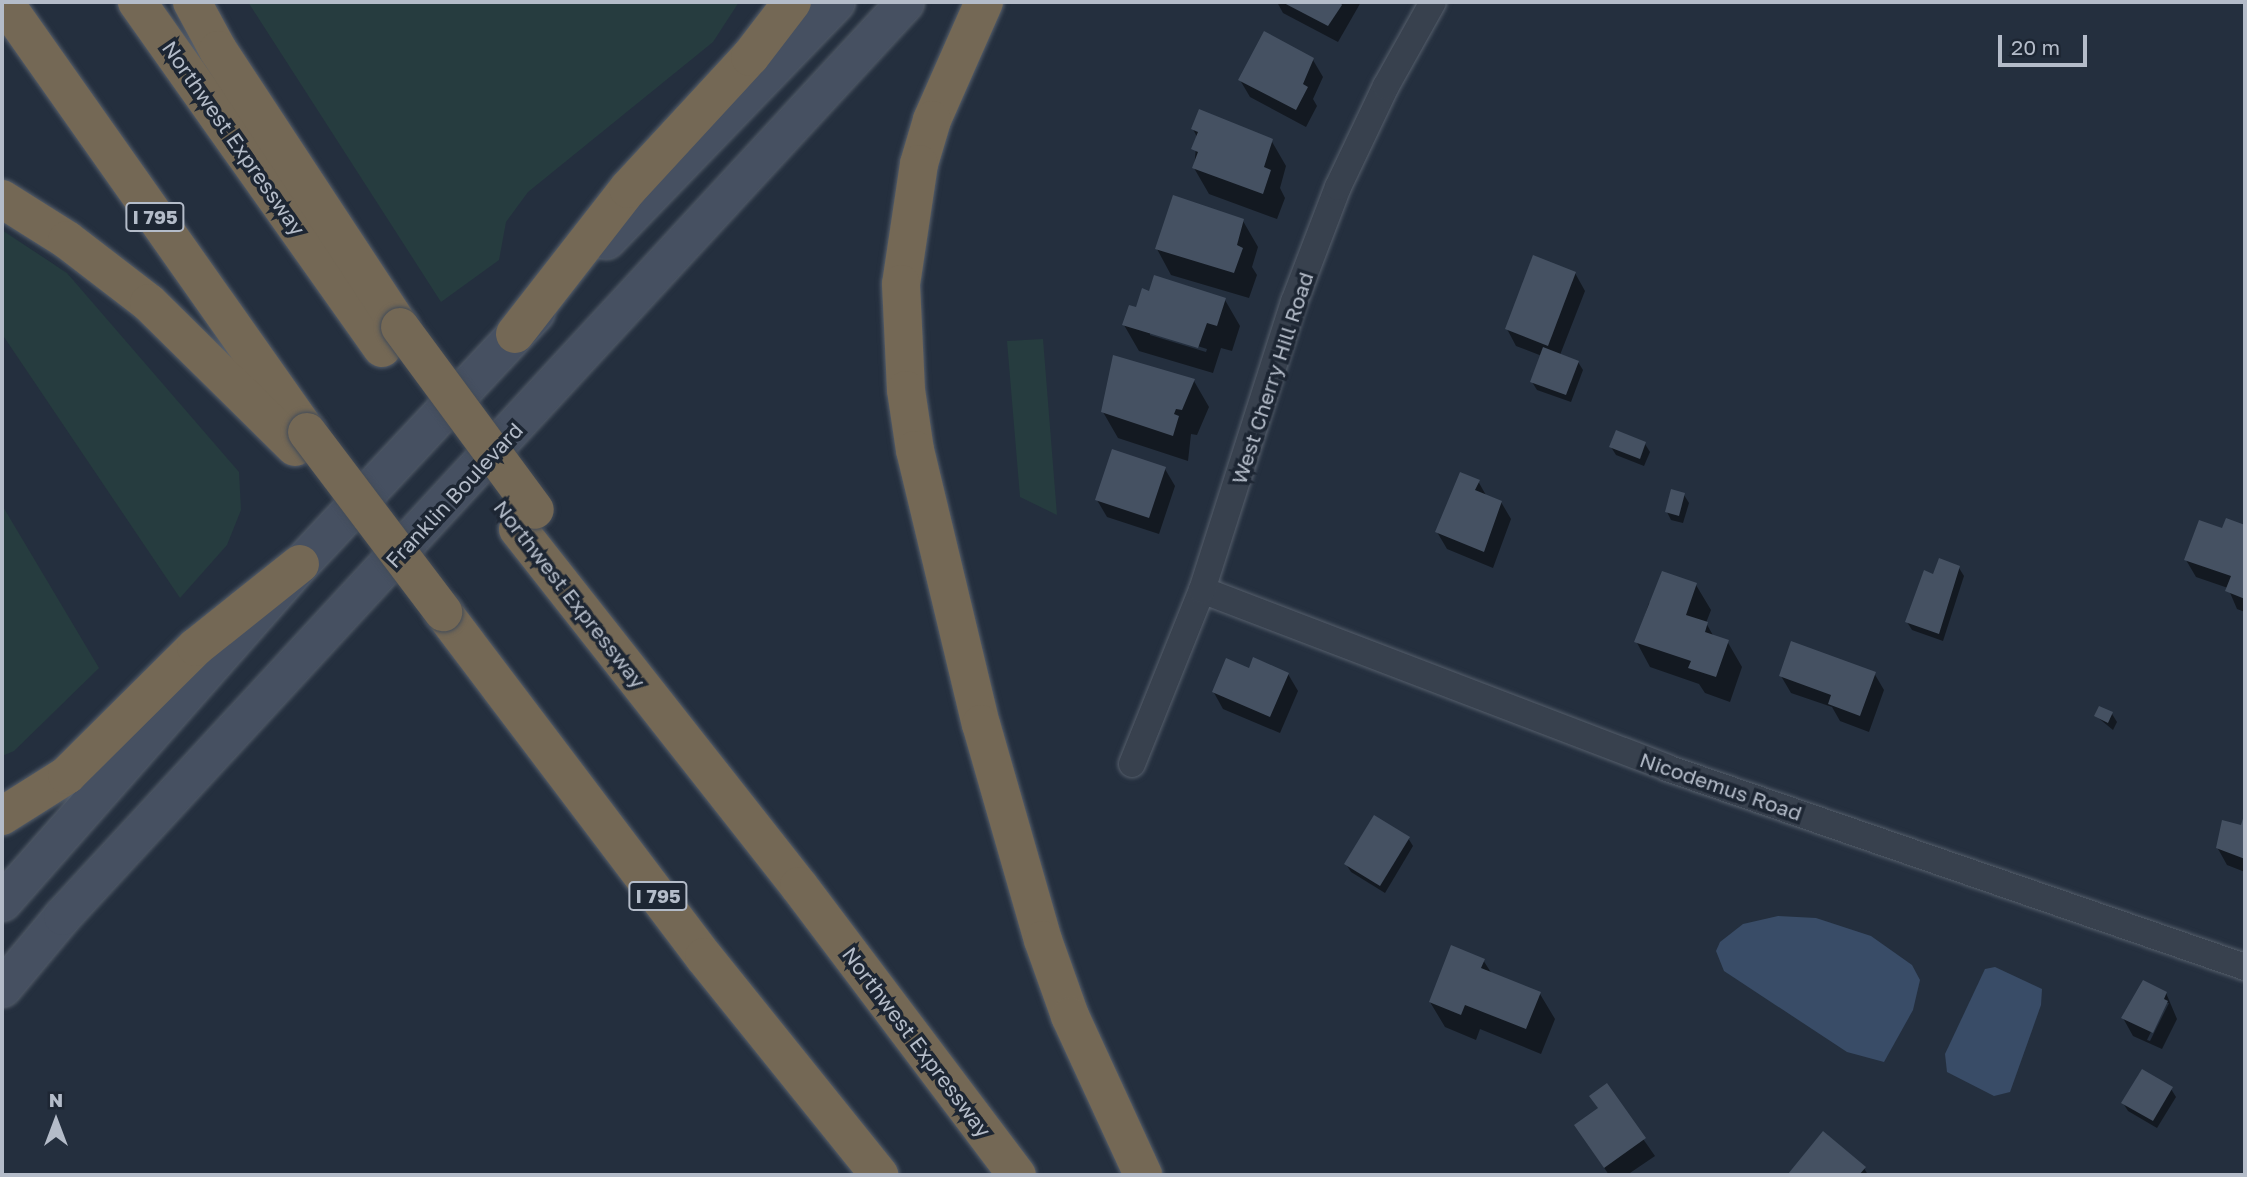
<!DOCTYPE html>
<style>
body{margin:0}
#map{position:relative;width:2247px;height:1177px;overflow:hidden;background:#242f3e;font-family:"Golos Text",sans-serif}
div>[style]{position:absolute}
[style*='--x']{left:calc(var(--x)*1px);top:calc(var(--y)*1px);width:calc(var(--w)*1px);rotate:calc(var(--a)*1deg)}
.green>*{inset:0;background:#263c3f}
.water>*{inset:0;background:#394c67}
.shadow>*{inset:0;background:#0007}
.building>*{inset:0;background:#455162}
.roads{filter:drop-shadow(0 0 2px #565f6c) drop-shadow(0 0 2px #565f6c)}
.minor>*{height:26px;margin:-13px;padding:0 13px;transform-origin:13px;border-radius:13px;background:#38414e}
.secondary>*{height:37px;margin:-18.5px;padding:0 18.5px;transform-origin:18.5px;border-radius:18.5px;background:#465061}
.motorway>*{height:38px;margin:-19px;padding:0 19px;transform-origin:19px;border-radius:19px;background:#746855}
.bridges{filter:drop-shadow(0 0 2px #434c59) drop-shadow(0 0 2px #434c59)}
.motorway-bridge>*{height:38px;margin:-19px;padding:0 19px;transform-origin:19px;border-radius:19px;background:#746855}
span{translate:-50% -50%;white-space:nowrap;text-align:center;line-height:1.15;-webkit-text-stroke:7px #1d2633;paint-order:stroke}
.shield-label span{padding:2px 5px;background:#1d2633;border:2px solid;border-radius:5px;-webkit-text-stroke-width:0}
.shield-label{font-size:19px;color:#b4bcc9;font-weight:700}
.street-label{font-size:21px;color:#b4bcc9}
.frame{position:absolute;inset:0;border:4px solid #b4bcc9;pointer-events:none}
.north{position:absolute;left:21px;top:1086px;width:70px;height:70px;-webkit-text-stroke:5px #1d2633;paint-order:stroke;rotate:0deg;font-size:19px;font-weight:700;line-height:28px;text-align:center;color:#b4bcc9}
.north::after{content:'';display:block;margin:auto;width:24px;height:32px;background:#b4bcc9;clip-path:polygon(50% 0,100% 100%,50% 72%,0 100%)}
.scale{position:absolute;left:1998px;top:35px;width:89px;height:32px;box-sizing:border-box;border:4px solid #b4bcc9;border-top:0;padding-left:9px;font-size:21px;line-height:24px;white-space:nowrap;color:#b4bcc9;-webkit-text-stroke:5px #1d2633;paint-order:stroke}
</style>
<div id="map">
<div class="green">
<i style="clip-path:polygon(248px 2px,739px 2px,713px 42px,528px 192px,506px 222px,499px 260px,441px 302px)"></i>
<i style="clip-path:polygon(2px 230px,67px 273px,239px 472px,241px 510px,227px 545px,180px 598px,2px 334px)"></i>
<i style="clip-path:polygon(1043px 339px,1057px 515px,1020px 497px,1007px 341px)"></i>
<i style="clip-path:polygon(2px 505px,99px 668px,14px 751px,2px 756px)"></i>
</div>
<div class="water">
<i style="clip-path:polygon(1778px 916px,1816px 918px,1871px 936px,1912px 965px,1920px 980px,1913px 1010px,1884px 1062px,1847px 1052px,1724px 971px,1716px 951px,1720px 942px,1743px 924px)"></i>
<i style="clip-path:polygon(1995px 967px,2042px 989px,2041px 1005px,2010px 1092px,1994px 1096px,1947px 1072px,1945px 1054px,1985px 969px)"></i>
</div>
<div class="shadow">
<i style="clip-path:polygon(1277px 2px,1361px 2px,1338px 42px,1283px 13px)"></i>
<i style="clip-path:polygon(1313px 60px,1323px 77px,1313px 99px,1317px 106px,1306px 127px,1250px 97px,1240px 80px)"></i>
<i style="clip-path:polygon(1193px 129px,1271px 140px,1286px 166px,1280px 188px,1285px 198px,1277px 219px,1209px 194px,1194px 168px,1197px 137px)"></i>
<i style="clip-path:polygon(1243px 221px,1258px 247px,1252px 267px,1257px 275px,1249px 298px,1171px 275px,1157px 249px)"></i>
<i style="clip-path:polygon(1575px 273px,1585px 291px,1560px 355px,1578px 362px,1583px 370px,1571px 402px,1537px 390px,1532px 382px,1542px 356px,1516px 346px,1507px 329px)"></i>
<i style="clip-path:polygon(evenodd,1225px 300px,1240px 326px,1232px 351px,1221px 348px,1213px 373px,1139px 351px,1124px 325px,1137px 309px,1225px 300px,1150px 331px,1207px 349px,1206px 352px,1150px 335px,1150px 331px)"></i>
<i style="clip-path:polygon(1114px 357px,1194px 381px,1209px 407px,1197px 435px,1191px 434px,1188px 461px,1118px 438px,1103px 412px)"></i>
<i style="clip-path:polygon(1645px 444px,1650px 452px,1644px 466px,1616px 455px,1611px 447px)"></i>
<i style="clip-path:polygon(1165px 469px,1175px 486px,1159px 534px,1107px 517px,1097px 500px)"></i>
<i style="clip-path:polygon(1478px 481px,1487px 497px,1501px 502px,1511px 519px,1493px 568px,1447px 549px,1437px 532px)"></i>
<i style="clip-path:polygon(1684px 495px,1689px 503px,1683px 523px,1671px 520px,1667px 512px)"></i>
<i style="clip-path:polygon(2227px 520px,2245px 527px,2245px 612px,2237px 609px,2228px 588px,2196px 577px,2186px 560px,2223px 530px)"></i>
<i style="clip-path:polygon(1959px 568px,1964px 576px,1943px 641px,1912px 630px,1907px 622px,1934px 576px)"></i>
<i style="clip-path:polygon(1696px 585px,1711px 610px,1706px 623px,1714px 637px,1727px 641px,1742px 667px,1730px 702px,1705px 693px,1699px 684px,1650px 667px,1636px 641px,1649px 603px)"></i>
<i style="clip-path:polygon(1250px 670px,1288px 674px,1298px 691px,1280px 733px,1223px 709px,1213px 691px)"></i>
<i style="clip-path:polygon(1874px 673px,1884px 690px,1869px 732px,1840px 721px,1832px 707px,1791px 693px,1781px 676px)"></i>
<i style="clip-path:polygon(2112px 714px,2117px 722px,2113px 730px,2096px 716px)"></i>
<i style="clip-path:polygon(2245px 817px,2245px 872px,2227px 865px,2217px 847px,2242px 827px)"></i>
<i style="clip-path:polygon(1408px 838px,1413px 846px,1385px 893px,1351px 872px,1346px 864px)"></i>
<i style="clip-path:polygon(1483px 960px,1492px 974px,1540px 994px,1555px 1019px,1541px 1054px,1480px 1029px,1476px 1040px,1445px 1027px,1430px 1002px)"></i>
<i style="clip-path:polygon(evenodd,2166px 993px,2177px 1019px,2162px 1049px,2133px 1036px,2123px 1018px,2166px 993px,2165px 1003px,2169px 1003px,2150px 1041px,2147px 1040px,2165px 1003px)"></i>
<i style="clip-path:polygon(1606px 1086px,1655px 1156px,1627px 1175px,1609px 1175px,1576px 1126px,1599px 1109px)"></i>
<i style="clip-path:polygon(2171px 1089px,2176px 1097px,2157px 1128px,2128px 1111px,2123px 1103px)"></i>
<i style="clip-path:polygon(1864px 1168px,1868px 1175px,1790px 1174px)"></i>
</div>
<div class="building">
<i style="clip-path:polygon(1282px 2px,1340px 2px,1342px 5px,1328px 26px)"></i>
<i style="clip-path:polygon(1264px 31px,1314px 58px,1303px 84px,1308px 87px,1296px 110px,1238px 80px)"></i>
<i style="clip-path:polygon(1199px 109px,1273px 139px,1264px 167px,1271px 170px,1263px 194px,1192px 168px,1198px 152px,1191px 149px,1198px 132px,1191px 129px)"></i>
<i style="clip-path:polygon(1173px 195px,1244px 219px,1237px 245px,1243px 248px,1234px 273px,1155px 249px)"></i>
<i style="clip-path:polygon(1533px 255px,1576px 272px,1548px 346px,1505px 329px)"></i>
<i style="clip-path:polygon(1154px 275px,1226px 298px,1217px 326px,1207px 323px,1198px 348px,1122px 325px,1129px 305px,1136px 307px,1142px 288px,1149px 291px)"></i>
<i style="clip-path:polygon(1543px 347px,1579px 361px,1566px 395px,1530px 382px)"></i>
<i style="clip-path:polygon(1113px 355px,1195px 379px,1182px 410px,1176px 409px,1174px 414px,1179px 416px,1173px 436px,1101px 412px)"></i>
<i style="clip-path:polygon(1616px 430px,1646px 442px,1640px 459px,1609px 447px)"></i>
<i style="clip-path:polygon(1112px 449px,1166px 467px,1149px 518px,1095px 500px)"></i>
<i style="clip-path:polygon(1460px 472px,1480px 480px,1475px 490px,1502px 501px,1484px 552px,1435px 532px)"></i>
<i style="clip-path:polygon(1671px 489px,1685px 493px,1679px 516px,1665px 512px)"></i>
<i style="clip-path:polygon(2226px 518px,2245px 525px,2245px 599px,2225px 591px,2231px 576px,2184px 560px,2199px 520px,2222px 528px)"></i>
<i style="clip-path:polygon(1939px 558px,1960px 566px,1939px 634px,1905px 622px,1924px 570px,1933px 574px)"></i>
<i style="clip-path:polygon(1662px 571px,1697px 583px,1686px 615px,1708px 622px,1705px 632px,1729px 640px,1716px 677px,1688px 668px,1691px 661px,1634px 642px)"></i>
<i style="clip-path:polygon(1791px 641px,1876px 672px,1860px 716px,1828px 704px,1831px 695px,1779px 676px)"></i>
<i style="clip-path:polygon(1253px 657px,1289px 673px,1270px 717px,1212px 692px,1226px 658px,1249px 668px)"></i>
<i style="clip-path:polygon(2099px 706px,2113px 712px,2108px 723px,2094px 716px)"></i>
<i style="clip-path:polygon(2245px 812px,2245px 859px,2216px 848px,2222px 820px,2241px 825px)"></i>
<i style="clip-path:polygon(1374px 815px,1410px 837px,1380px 886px,1344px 864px)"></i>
<i style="clip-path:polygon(1451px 945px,1485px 959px,1481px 968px,1541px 992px,1526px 1029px,1465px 1005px,1461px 1015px,1429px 1002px)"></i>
<i style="clip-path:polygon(2143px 980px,2167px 992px,2164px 999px,2168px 1001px,2153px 1033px,2121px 1018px)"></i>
<i style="clip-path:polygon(2142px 1069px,2173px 1087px,2153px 1121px,2121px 1103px)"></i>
<i style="clip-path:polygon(1607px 1083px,1646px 1138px,1604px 1168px,1574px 1125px,1598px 1108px,1589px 1096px)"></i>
<i style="clip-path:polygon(1823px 1131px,1866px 1167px,1859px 1175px,1788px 1174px)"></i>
</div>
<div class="roads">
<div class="minor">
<i style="--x:1202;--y:590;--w:498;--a:20.9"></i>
<i style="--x:1667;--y:768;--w:611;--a:19"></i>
<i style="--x:1132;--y:764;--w:188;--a:-68.1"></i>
<i style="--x:1202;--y:590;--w:302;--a:-72.3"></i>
<i style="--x:1294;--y:302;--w:123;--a:-69.1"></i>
<i style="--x:1338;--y:187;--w:112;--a:-64.6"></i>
<i style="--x:1386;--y:86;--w:96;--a:-60.8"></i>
</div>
<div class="secondary">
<i style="--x:606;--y:240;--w:331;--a:-46"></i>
<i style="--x:2;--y:902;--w:451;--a:-48.6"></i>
<i style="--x:300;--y:564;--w:345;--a:-46.9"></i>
<i style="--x:2;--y:988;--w:94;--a:-50.2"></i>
<i style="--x:62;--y:916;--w:1243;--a:-47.31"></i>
</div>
<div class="motorway">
<i style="--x:4;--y:2;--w:526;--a:54.83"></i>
<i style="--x:137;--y:2;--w:424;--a:54.7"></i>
<i style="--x:192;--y:2;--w:55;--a:61.6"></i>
<i style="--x:218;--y:50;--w:331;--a:56.7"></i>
<i style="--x:984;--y:2;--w:129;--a:113.8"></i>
<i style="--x:932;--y:120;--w:46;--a:106.5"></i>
<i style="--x:919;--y:164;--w:121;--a:98.5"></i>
<i style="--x:901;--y:284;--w:106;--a:87.3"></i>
<i style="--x:906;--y:390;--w:61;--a:81.5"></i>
<i style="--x:915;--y:450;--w:282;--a:76.5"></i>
<i style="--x:981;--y:724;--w:225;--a:74"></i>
<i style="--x:1043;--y:940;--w:81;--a:70.4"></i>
<i style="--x:1070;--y:1016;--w:175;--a:65.3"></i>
<i style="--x:2;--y:199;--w:77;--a:32.2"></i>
<i style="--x:67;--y:240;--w:103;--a:37.5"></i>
<i style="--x:149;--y:303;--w:205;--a:44.6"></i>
<i style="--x:515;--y:334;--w:184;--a:-52.1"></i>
<i style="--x:628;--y:189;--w:180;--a:-47.3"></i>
<i style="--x:750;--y:57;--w:69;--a:-52.6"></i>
<i style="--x:518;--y:529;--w:454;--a:51.8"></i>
<i style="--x:799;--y:886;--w:362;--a:53"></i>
<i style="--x:443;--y:612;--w:433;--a:52.9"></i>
<i style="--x:704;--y:957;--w:280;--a:51.2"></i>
<i style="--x:2;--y:816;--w:77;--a:-32.2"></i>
<i style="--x:67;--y:775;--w:182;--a:-44.8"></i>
<i style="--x:196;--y:647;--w:133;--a:-38.6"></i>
</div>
</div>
<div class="bridges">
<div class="motorway-bridge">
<i style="--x:400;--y:327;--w:227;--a:53.6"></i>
<i style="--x:307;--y:432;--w:226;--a:52.9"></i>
</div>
</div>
<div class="shield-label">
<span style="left:155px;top:217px">I 795</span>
<span style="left:658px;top:896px">I 795</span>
</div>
<div class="street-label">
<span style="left:234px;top:138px;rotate:55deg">Northwest Expressway</span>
<span style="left:1272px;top:378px;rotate:-72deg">West Cherry Hill Road</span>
<span style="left:454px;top:495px;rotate:-47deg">Franklin Boulevard</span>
<span style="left:570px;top:594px;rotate:52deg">Northwest Expressway</span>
<span style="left:1721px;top:786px;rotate:19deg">Nicodemus Road</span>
<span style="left:917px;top:1042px;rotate:53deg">Northwest Expressway</span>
</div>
<div class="frame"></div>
<div class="north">N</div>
<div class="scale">20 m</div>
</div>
